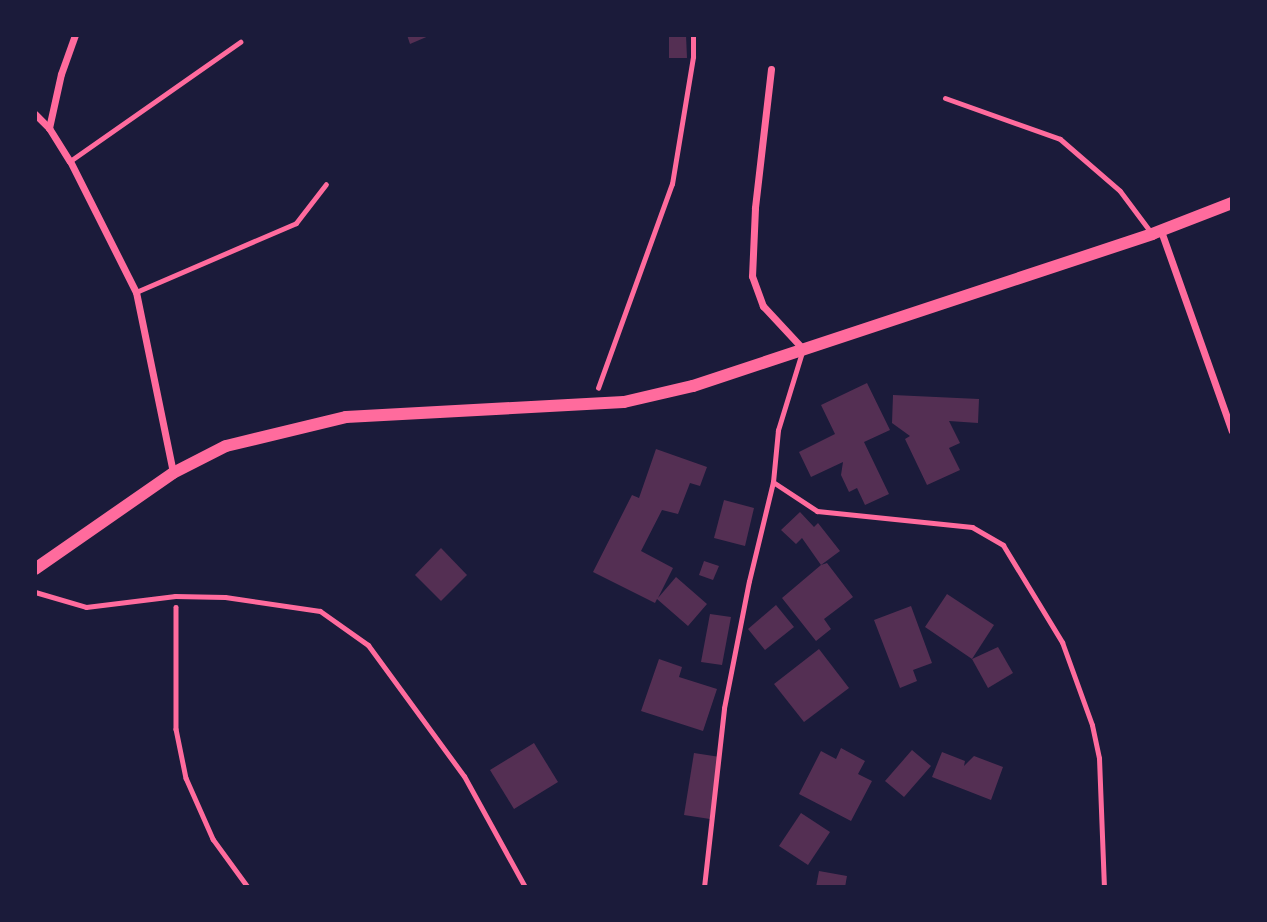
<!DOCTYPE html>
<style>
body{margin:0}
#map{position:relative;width:1267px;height:922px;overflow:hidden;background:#1b1b3a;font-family:Ubuntu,sans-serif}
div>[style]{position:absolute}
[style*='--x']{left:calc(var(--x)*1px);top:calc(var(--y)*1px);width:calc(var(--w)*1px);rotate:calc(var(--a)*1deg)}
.building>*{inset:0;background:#542f53}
.path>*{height:4.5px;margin:-2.25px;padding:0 2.25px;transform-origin:2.25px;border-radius:2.25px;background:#ff6b9d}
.service>*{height:5px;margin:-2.5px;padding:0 2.5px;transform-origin:2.5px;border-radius:2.5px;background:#ff6b9d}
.minor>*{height:7px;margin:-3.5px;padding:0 3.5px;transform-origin:3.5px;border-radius:3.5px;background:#ff6b9d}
.tertiary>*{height:12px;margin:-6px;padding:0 6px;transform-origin:6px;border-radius:6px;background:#ff6b9d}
span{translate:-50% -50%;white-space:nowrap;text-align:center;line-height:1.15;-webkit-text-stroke:7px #1b1b3a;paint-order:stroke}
.frame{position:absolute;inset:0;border:37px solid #1b1b3a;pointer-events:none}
</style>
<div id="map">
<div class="building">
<i style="clip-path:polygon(407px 35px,431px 35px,410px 44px)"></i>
<i style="clip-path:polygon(669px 35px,686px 35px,687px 58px,669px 58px)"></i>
<i style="clip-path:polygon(867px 383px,890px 430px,864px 442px,889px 494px,865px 505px,857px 488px,849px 492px,841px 475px,843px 462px,811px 477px,799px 452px,835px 434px,821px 405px)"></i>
<i style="clip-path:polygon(893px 395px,979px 399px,978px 423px,949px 421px,960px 443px,949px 448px,960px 470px,927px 485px,905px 439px,910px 436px,892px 423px)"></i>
<i style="clip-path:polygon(656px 449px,707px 467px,700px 486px,690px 483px,678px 514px,662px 510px,641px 551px,673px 568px,658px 598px,676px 577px,707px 604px,688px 626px,657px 599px,655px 603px,593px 572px,632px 495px,639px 498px)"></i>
<i style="clip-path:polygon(724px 500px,754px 508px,745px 546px,714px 538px)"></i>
<i style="clip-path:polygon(800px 512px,814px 527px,818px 523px,840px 551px,821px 565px,802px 538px,796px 544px,781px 530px)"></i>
<i style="clip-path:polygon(441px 548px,467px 575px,441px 601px,415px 575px)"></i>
<i style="clip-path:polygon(704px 561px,719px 566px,713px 580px,699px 575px)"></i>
<i style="clip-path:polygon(827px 563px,853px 597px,824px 619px,831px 629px,816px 641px,782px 598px,821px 565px)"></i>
<i style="clip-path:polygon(947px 594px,994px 625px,972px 659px,925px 627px)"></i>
<i style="clip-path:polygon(776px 605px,794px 627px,765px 650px,748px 629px)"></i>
<i style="clip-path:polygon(911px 606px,932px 663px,913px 670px,917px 681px,900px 688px,874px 620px)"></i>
<i style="clip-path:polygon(710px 614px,731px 617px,722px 665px,701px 662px)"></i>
<i style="clip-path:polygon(998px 647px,1013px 673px,988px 688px,972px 659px)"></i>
<i style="clip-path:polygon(819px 649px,849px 688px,804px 722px,774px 684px)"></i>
<i style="clip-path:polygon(659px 659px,682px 667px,679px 677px,717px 689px,703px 731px,641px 711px)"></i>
<i style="clip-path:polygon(534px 743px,558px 782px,514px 809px,490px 770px)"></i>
<i style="clip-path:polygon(841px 748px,865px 761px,858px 774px,872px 781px,851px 821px,799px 794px,821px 751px,836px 759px)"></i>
<i style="clip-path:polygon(912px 750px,931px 766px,904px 797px,885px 781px)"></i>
<i style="clip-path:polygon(942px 752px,965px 761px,964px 766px,974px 756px,1003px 767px,991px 800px,932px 777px)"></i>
<i style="clip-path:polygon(694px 753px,720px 757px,710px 819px,684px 815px)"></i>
<i style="clip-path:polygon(801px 813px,830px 832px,808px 865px,779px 846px)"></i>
<i style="clip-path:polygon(819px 871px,847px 876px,845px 887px,816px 887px)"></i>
</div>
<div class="path">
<i style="--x:598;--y:388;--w:217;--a:-70.1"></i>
<i style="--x:672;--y:184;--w:129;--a:-80.6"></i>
<i style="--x:693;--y:57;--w:22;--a:-90"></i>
<i style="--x:176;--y:607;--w:122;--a:90"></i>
<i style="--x:176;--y:729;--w:50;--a:78.5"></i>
<i style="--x:186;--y:778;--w:67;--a:66.1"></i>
<i style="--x:213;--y:839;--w:59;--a:53.9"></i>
</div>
<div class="service">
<i style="--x:945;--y:98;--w:122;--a:19.6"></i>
<i style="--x:1060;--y:139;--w:79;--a:40.9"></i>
<i style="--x:1120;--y:191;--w:54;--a:53.3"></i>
<i style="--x:70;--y:161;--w:208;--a:-35"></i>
<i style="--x:136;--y:292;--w:174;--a:-23.3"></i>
<i style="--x:296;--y:223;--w:49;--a:-52.4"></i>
<i style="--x:802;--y:352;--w:82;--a:107.1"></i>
<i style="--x:778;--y:430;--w:52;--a:95.5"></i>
<i style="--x:773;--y:482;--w:53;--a:33.4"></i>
<i style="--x:817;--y:511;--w:156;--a:5.9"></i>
<i style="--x:972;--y:527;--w:36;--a:30"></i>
<i style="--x:1003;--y:545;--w:114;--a:58.7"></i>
<i style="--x:1062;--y:642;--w:88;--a:70.1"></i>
<i style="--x:1092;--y:725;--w:34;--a:78"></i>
<i style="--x:1099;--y:758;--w:129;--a:87.8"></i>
<i style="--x:35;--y:592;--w:53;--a:16.4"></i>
<i style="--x:86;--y:607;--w:90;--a:-7"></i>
<i style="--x:175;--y:596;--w:50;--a:1.1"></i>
<i style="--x:225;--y:597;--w:96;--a:8.4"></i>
<i style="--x:320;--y:611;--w:59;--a:35.3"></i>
<i style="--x:368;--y:645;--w:162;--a:53.8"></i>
<i style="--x:464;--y:776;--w:127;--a:61.2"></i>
<i style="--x:704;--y:887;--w:180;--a:-83.6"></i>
<i style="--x:724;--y:708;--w:129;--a:-78.9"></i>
<i style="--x:749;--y:581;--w:102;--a:-76.4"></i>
</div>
<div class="minor">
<i style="--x:771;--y:69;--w:140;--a:96.6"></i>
<i style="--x:755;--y:208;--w:68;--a:92.5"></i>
<i style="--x:752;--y:276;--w:32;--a:70"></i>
<i style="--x:763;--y:306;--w:59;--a:47.1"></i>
<i style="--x:35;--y:114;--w:20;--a:45"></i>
<i style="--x:49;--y:128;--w:39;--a:58"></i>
<i style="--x:70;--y:161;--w:147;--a:63.3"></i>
<i style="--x:136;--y:292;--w:185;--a:78.4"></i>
<i style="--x:49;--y:128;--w:55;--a:-77.5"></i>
<i style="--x:61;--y:74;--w:41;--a:-70.3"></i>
<i style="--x:1161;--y:231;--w:212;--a:70.5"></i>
</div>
<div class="tertiary">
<i style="--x:35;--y:569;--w:168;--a:-34.8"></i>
<i style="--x:173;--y:473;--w:59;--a:-27"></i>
<i style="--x:226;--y:446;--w:123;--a:-13.6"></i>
<i style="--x:346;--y:417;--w:278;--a:-3.1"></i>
<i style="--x:624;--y:402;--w:71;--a:-13.1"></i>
<i style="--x:693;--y:386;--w:484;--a:-18.3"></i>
<i style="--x:1152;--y:234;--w:86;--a:-21.2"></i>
</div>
<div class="frame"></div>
</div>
